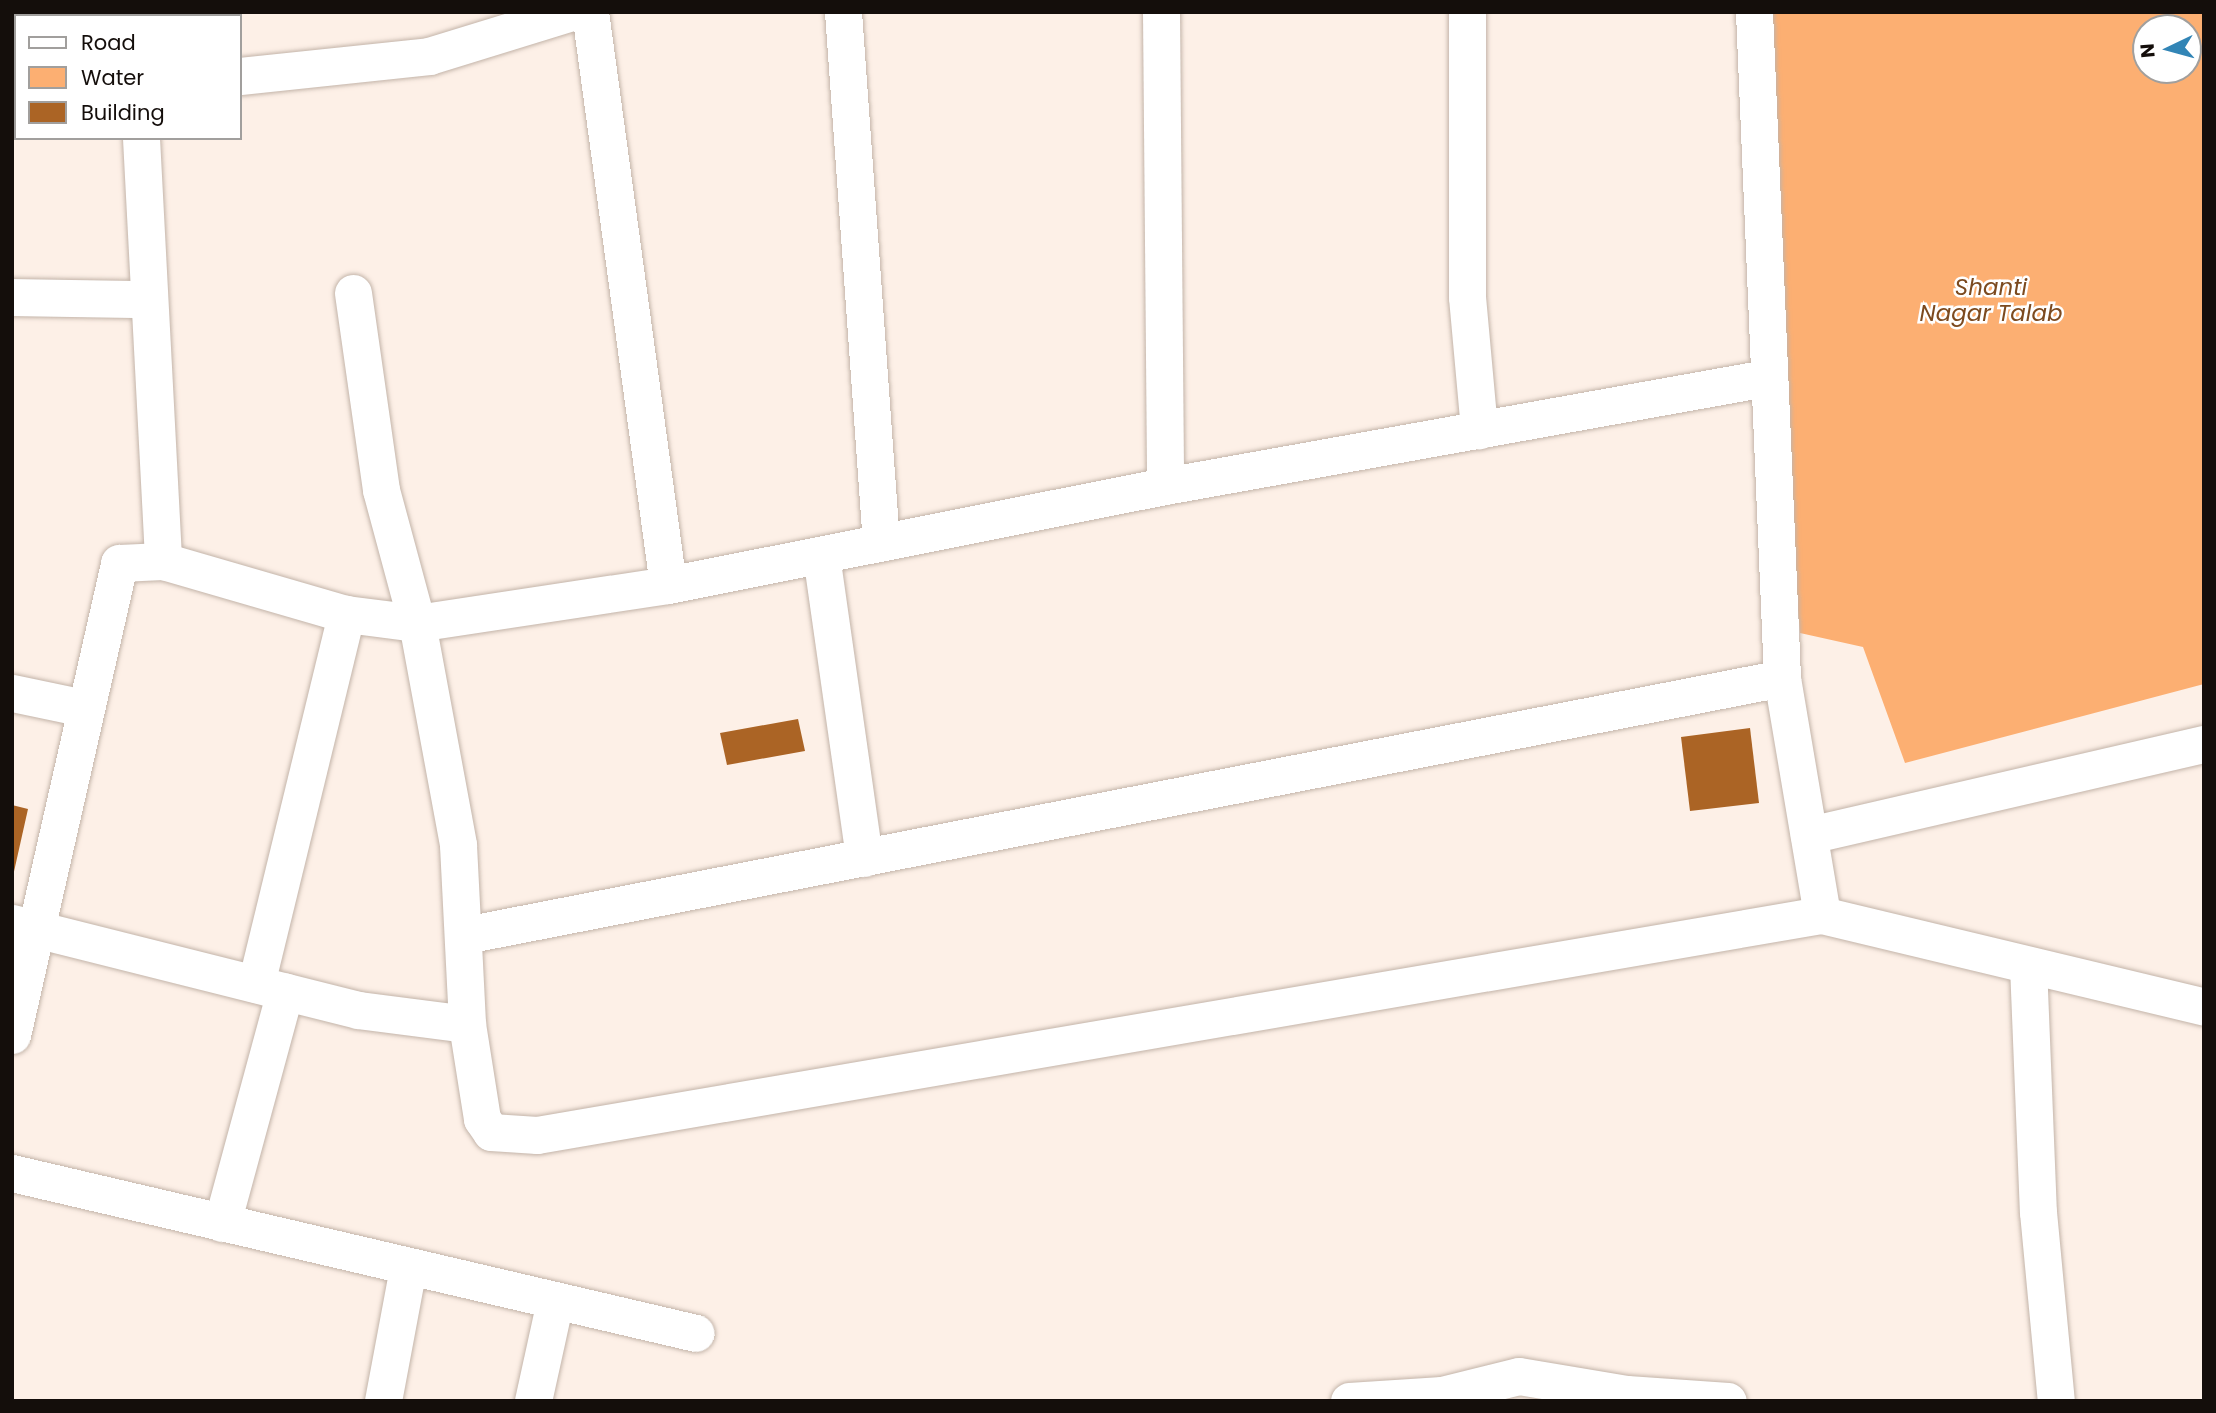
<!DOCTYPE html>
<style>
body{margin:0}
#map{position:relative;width:2216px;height:1413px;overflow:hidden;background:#fdf0e7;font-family:Poppins,sans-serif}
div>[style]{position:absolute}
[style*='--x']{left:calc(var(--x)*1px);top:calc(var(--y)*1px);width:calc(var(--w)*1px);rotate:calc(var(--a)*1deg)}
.water>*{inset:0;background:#fcaf72}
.building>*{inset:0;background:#ab6425}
.roads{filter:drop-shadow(0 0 2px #c3b4a9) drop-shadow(0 0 2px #c3b4a9)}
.minor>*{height:37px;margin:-18.5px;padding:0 18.5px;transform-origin:18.5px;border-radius:18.5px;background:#fff}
span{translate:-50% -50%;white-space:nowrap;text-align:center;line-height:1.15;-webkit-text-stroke:5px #fff;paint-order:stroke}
.water-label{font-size:23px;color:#7c4a1f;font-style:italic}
.frame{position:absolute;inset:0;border:14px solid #140e0b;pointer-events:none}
.legend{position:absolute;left:14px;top:14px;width:228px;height:126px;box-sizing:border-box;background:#fff;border:2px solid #a19f9d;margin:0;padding:9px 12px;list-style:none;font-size:21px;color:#140e0b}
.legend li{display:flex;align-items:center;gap:14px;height:35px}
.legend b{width:35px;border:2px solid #a19f9d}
.north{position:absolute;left:2132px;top:14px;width:70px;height:70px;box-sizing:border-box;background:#fff;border:2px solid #a19f9d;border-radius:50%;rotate:265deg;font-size:19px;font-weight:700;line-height:28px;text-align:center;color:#140e0b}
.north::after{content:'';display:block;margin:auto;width:24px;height:32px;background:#3285b6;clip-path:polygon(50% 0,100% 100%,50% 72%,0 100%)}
</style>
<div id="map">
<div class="water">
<i style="clip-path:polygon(evenodd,1766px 12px,2204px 12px,2204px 684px,1905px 763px,1863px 647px,1800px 633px,1785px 460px,1766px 12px,2146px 28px,2188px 28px,2188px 70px,2146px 70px,2146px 28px)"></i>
</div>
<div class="building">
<i style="clip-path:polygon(798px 719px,805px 751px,727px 765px,720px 733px)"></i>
<i style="clip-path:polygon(1750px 728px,1759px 803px,1690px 811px,1681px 737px)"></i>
<i style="clip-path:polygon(12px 805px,28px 809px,13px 876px,12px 876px)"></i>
</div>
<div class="roads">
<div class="minor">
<i style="--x:137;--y:12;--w:4;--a:90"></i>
<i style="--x:590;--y:12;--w:578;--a:82.25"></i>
<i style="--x:843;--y:12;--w:532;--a:85.91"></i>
<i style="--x:1161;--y:12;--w:474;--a:89.5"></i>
<i style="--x:1467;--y:12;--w:285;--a:90"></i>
<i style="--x:1467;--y:297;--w:134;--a:84.8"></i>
<i style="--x:1754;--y:12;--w:667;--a:87.59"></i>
<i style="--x:1782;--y:678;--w:240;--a:80.4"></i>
<i style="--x:240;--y:76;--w:190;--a:-6"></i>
<i style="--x:429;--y:56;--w:150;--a:-17.1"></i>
<i style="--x:12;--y:92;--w:4;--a:-14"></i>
<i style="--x:141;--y:138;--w:424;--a:87"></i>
<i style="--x:353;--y:293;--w:199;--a:81.9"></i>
<i style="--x:381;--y:490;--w:138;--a:74.9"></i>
<i style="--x:417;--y:623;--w:226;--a:79.5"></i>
<i style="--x:458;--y:845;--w:179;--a:87.1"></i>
<i style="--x:467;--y:1024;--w:96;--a:81"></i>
<i style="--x:482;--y:1119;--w:16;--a:55"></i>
<i style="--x:491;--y:1132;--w:46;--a:3.7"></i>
<i style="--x:537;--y:1135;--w:1304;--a:-9.72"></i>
<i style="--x:1822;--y:915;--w:393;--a:13.5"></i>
<i style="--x:12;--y:297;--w:134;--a:0.9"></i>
<i style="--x:821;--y:555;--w:306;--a:81.9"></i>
<i style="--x:12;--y:693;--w:74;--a:11.8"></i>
<i style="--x:1809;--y:835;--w:405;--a:-13"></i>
<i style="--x:12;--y:923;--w:357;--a:14.1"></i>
<i style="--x:358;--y:1010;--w:110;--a:7.3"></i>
<i style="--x:465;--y:935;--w:1342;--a:-11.04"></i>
<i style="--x:2028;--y:965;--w:247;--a:87.7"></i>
<i style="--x:2038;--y:1212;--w:190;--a:84.6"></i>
<i style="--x:256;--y:984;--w:381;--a:-76.3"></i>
<i style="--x:12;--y:1035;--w:484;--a:-77.2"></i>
<i style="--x:119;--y:563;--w:44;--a:-2.6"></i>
<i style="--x:163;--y:561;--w:191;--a:16.2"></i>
<i style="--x:346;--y:614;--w:72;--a:7.2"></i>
<i style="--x:417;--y:623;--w:254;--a:-8.6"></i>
<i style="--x:668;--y:585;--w:507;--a:-11.27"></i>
<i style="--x:1165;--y:486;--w:611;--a:-10.19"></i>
<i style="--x:12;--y:1173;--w:702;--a:13.17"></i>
<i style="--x:222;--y:1223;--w:240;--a:-74.8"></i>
<i style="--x:383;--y:1401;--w:135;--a:-79.4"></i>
<i style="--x:533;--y:1401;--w:102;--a:-77.6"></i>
<i style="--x:1349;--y:1401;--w:93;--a:-3.7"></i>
<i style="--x:1442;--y:1395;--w:79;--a:-13.9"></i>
<i style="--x:1519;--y:1376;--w:109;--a:9.5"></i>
<i style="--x:1627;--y:1394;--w:101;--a:4"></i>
</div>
</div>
<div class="water-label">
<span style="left:1991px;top:300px">Shanti<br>Nagar Talab</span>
</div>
<div class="frame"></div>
<ul class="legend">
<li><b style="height:9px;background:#fff"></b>Road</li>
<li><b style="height:19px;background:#fcaf72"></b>Water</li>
<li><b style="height:19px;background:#ab6425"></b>Building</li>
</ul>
<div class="north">N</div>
</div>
